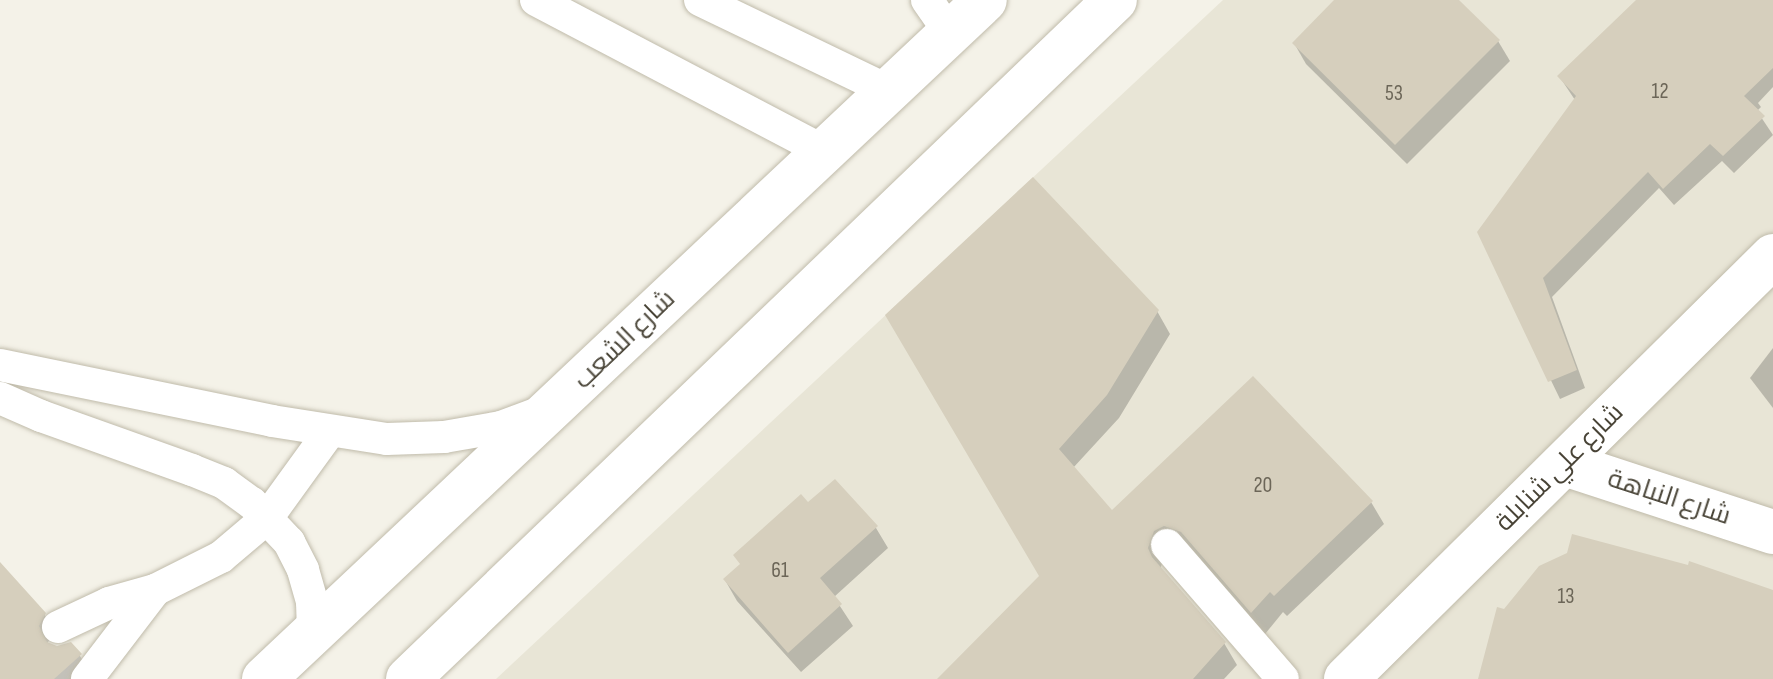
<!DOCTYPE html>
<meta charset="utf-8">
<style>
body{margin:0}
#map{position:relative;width:1773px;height:679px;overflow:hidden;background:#f4f2e8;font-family:"Sofia Sans Condensed",Cairo,sans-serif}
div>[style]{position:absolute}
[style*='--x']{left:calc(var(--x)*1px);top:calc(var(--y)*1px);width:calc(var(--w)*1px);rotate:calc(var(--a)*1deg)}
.residential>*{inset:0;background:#e8e5d6}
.shadow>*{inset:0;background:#0003}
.building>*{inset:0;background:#d6cfbd}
.roads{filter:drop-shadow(0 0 2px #c0bbaa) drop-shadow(0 0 2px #c0bbaa)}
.service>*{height:32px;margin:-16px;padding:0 16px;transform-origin:16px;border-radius:16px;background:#fff}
.minor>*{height:44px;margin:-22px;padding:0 22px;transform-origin:22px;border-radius:22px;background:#fff}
.tertiary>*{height:44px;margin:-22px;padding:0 22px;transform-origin:22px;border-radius:22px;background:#fff}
span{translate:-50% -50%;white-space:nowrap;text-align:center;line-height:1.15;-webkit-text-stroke:6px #fff;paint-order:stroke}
.number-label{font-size:22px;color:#6c6658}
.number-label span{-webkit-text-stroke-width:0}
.street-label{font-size:26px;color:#484336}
</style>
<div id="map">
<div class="residential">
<i style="clip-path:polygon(1223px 0,1773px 0,1773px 679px,496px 679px)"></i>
</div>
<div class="shadow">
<i style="clip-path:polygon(1337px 0,1457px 0,1498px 41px,1510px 61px,1407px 164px,1306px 64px,1294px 43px)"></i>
<i style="clip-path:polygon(1639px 0,1773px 0,1773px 87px,1758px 103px,1761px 107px,1757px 111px,1773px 135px,1734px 173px,1722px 161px,1674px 205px,1659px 188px,1552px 297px,1585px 388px,1560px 399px,1479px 232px,1575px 100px,1559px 76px)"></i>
<i style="clip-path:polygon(1157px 311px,1170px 334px,1119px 418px,1073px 468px,1112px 513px,1371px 502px,1384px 524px,1287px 616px,1283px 612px,1265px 634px,1166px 553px,1160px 569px,1224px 643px,1237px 665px,1224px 679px,950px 679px,1042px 576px,888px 316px)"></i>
<i style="clip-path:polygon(1773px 348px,1773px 408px,1750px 378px)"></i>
<i style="clip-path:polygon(808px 505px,876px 528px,888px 548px,834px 597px,853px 626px,801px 672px,737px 601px,725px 580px)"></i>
<i style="clip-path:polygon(0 604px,44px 614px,54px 631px,47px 644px,80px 656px,89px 671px,81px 679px,0 679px)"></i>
</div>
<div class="building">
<i style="clip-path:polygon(1334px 0,1459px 0,1500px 40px,1395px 145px,1292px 43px)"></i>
<i style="clip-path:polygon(1636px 0,1773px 0,1773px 68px,1744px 96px,1765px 116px,1723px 156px,1710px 144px,1663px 189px,1648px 172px,1543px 278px,1577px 370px,1548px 382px,1477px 232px,1576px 96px,1557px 76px)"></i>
<i style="clip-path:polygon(1033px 177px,1159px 310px,1107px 395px,1059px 449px,1112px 510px,1253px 376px,1373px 501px,1274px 596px,1270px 592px,1251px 613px,1181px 532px,1164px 526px,1154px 531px,1148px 548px,1152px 557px,1226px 642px,1193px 679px,937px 679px,1039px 576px,885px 315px)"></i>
<i style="clip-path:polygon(835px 479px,878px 526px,820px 578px,842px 604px,788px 653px,723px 579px,740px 564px,733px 555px,801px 494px,808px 502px)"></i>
<i style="clip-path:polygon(1572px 534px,1688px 565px,1689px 561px,1773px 590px,1773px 679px,1478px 679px,1497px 607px,1504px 609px,1539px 566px,1567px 553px)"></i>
<i style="clip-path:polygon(0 562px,46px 613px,39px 626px,47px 642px,57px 646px,71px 642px,82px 654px,54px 679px,0 679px)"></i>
</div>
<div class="roads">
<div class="service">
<i style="--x:536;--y:0;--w:323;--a:27.7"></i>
<i style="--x:700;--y:0;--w:208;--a:25.7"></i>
<i style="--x:927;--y:0;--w:40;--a:55.1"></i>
<i style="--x:0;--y:365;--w:278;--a:11.6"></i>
<i style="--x:272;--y:421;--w:116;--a:8.9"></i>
<i style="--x:387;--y:439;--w:57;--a:-2"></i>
<i style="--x:444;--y:437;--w:58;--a:-10"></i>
<i style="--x:501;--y:427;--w:43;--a:-20.6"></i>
<i style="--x:0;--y:398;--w:45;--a:23.7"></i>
<i style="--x:41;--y:416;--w:160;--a:19.7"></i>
<i style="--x:192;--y:470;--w:35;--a:22"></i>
<i style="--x:224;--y:483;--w:34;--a:36"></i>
<i style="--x:252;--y:503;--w:54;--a:46.5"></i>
<i style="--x:289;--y:542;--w:31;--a:63"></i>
<i style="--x:303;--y:570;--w:33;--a:74"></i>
<i style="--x:312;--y:602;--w:32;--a:88"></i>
<i style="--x:1167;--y:545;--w:177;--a:49.1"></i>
<i style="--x:58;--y:627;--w:56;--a:-25.2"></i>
<i style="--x:109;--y:603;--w:48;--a:-15.8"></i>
<i style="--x:155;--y:590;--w:74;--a:-26.6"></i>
<i style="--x:221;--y:557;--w:60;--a:-40.3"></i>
<i style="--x:267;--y:518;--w:107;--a:-54.1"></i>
<i style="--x:87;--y:679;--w:112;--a:-52.6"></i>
</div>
<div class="minor">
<i style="--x:1565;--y:464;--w:219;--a:18.1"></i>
<i style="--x:1346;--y:679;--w:601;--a:-44.73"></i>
</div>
<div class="tertiary">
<i style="--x:264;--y:679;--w:990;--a:-43.28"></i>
<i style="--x:408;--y:679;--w:980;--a:-43.84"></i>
</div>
</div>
<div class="number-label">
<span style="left:1660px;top:92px">12</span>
<span style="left:1394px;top:94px">53</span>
<span style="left:1263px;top:486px">20</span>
<span style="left:780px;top:571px">61</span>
<span style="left:1566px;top:597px">13</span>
</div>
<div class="street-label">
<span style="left:625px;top:340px;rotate:-44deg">شارع الشعب</span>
<span style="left:1560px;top:468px;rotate:-45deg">شارع علي شنابلة</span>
<span style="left:1669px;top:498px;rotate:18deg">شارع النباهة</span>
</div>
</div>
